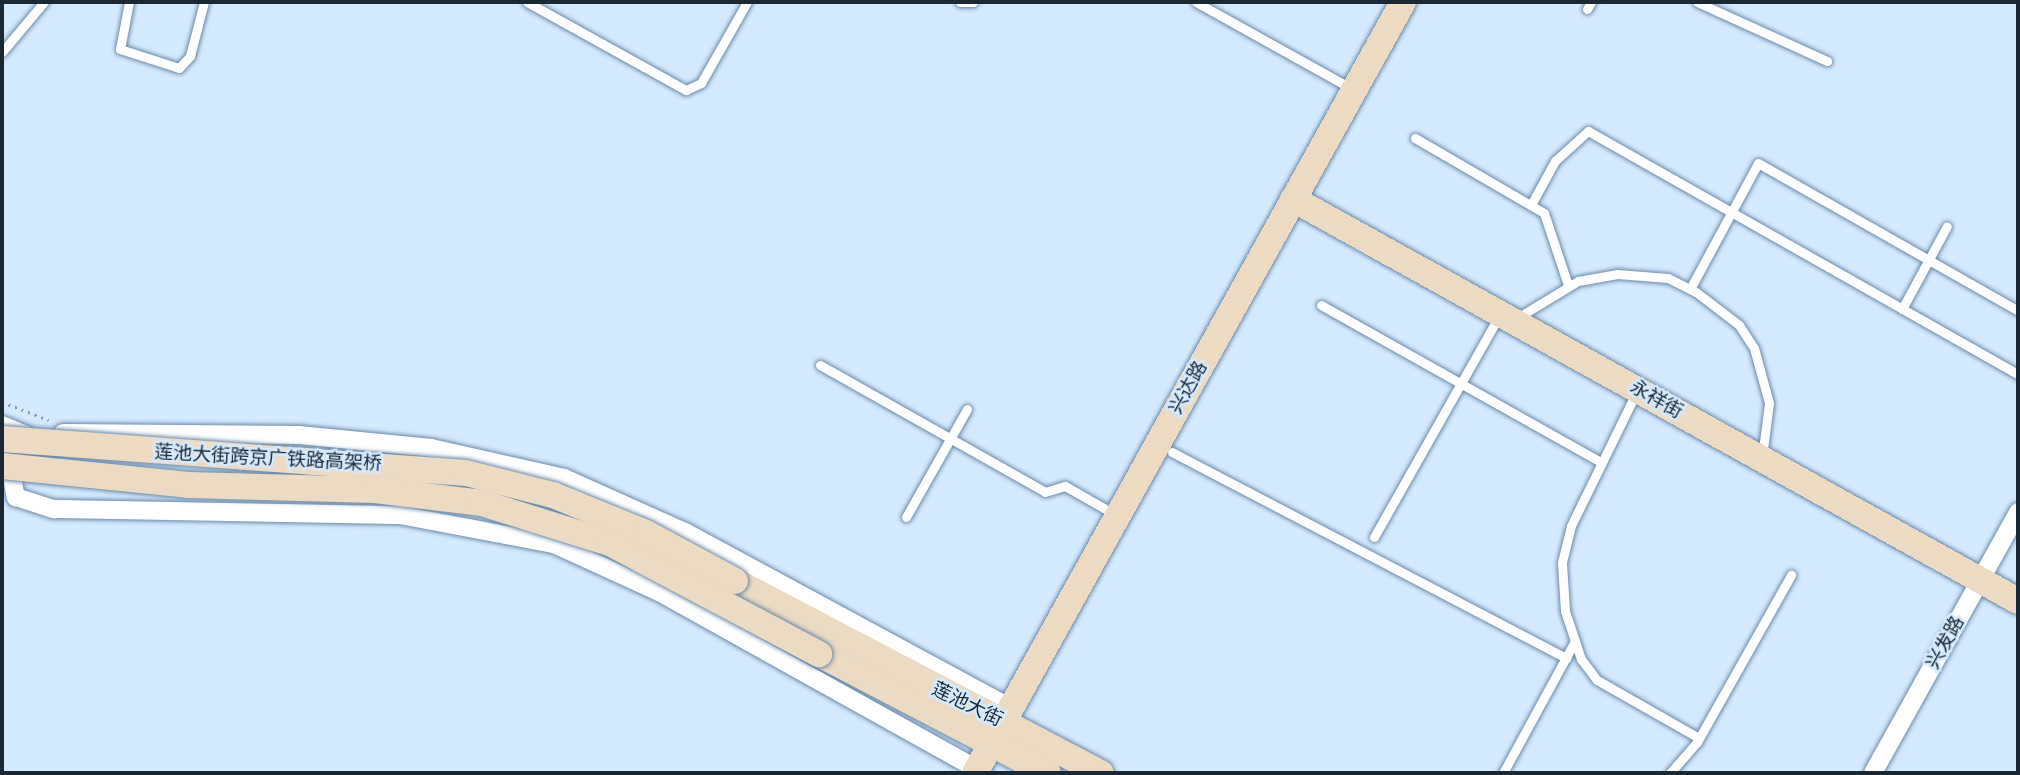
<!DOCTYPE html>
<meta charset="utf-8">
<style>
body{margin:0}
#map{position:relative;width:2020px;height:775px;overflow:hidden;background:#d4eaff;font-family:Signika,"Noto Sans SC",sans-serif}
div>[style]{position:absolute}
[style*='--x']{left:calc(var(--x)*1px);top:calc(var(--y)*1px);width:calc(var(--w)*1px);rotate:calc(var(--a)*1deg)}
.path>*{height:2.5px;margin-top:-1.25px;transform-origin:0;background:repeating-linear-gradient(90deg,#8699aa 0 2px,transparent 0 7px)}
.roads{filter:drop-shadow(0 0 2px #698aaa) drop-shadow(0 0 2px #698aaa)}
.lane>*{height:9px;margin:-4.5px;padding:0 4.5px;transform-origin:4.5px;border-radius:4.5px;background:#fff}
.street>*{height:18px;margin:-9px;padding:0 9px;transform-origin:9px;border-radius:9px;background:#fff}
.secondary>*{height:26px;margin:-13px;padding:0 13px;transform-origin:13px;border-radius:13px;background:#eddac2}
.bridges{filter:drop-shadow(0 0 2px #698aaa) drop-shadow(0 0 2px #698aaa)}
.secondary-bridge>*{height:26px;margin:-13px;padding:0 13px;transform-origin:13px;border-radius:13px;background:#eddac2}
span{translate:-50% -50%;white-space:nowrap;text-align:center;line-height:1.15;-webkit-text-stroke:5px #d4eaff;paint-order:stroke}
.street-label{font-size:19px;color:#1a2834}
.frame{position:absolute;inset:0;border:4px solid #1a2834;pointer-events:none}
</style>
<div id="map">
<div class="path">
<i style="--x:2;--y:402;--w:50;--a:21"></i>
</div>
<div class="roads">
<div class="lane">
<i style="--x:129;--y:2;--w:48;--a:100.8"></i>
<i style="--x:120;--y:49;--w:62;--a:17.9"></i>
<i style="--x:179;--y:68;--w:16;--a:-47"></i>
<i style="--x:190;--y:56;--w:56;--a:-75.5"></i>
<i style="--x:527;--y:2;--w:182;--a:29"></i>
<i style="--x:686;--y:90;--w:17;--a:-25"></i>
<i style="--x:701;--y:83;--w:93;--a:-60.4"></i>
<i style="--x:960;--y:2;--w:13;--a:0"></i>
<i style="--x:1196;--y:2;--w:179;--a:29.1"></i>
<i style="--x:1697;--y:2;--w:143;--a:24.4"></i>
<i style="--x:1587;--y:9;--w:8;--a:-60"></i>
<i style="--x:2;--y:52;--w:65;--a:-50"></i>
<i style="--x:1415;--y:138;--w:149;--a:30.2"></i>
<i style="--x:1544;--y:213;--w:76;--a:71.6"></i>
<i style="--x:1532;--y:203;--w:48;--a:-61.3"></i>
<i style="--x:1555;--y:161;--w:45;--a:-42.3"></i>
<i style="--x:1588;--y:131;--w:494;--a:29.5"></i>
<i style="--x:1690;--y:289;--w:143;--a:-61.6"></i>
<i style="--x:1758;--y:163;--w:299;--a:29.6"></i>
<i style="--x:1321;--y:305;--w:319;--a:29.3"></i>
<i style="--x:1902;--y:309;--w:94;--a:-61.5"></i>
<i style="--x:1517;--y:318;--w:71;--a:-31.2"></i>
<i style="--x:1578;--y:281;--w:40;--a:-10"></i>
<i style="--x:1617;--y:274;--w:51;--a:4.5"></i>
<i style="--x:1668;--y:278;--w:31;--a:27"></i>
<i style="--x:1696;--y:292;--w:54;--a:37.5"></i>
<i style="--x:1739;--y:325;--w:27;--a:57"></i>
<i style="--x:1754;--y:348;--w:57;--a:74.7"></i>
<i style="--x:1769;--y:403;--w:54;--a:97.4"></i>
<i style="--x:820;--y:365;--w:258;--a:29.4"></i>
<i style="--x:1045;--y:492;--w:21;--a:-17"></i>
<i style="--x:1065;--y:486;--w:59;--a:29.6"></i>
<i style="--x:1637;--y:391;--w:150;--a:116.1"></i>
<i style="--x:1571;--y:526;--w:38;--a:104"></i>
<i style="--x:1562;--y:563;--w:48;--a:86.4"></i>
<i style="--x:1565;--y:611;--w:51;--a:71.6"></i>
<i style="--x:1581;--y:659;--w:26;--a:53"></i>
<i style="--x:1597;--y:680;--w:117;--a:29.6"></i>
<i style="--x:2;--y:420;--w:27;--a:22"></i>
<i style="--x:1172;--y:452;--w:445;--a:27.6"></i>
<i style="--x:906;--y:517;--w:124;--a:-60.5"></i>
<i style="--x:1374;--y:537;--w:254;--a:-60.5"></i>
<i style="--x:1503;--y:773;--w:150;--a:-61.4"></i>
<i style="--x:1670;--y:773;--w:41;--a:-48.9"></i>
<i style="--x:1697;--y:742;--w:192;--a:-60.6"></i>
</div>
<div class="street">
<i style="--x:63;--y:433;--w:236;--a:0.5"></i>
<i style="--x:299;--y:435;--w:133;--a:5.6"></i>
<i style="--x:431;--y:448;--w:136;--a:12.7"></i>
<i style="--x:564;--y:478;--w:133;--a:24.1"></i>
<i style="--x:685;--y:532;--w:370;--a:28.4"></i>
<i style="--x:9;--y:459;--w:39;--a:80"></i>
<i style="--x:16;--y:497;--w:40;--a:18"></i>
<i style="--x:54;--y:509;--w:346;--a:1"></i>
<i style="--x:400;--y:515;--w:157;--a:10.7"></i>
<i style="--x:554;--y:544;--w:115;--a:24.6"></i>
<i style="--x:659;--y:592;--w:364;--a:29.1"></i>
<i style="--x:1873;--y:773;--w:299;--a:-60.9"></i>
</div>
<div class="secondary">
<i style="--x:1293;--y:199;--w:829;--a:29.01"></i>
<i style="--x:735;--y:581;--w:413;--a:27.7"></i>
<i style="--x:819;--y:654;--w:258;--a:27.5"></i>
<i style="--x:975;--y:773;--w:882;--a:-60.96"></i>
</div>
</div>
<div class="bridges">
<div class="secondary-bridge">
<i style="--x:2;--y:439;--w:465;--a:4.2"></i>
<i style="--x:466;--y:473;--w:90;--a:14.2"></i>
<i style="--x:553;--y:495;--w:100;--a:22.2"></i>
<i style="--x:646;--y:533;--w:101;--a:28.3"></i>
<i style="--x:2;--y:466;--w:187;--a:5.8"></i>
<i style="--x:188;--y:485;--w:187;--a:1.5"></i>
<i style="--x:375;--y:490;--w:108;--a:6.9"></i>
<i style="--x:482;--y:503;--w:134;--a:17.4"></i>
<i style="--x:610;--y:543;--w:237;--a:28"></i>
</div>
</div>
<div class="street-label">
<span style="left:1189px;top:388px;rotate:-61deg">兴达路</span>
<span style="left:1656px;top:400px;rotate:29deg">永祥街</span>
<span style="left:268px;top:459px;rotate:3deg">莲池大街跨京广铁路高架桥</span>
<span style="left:1946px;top:643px;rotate:-61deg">兴发路</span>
<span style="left:967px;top:705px;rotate:26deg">莲池大街</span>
</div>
<div class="frame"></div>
</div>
